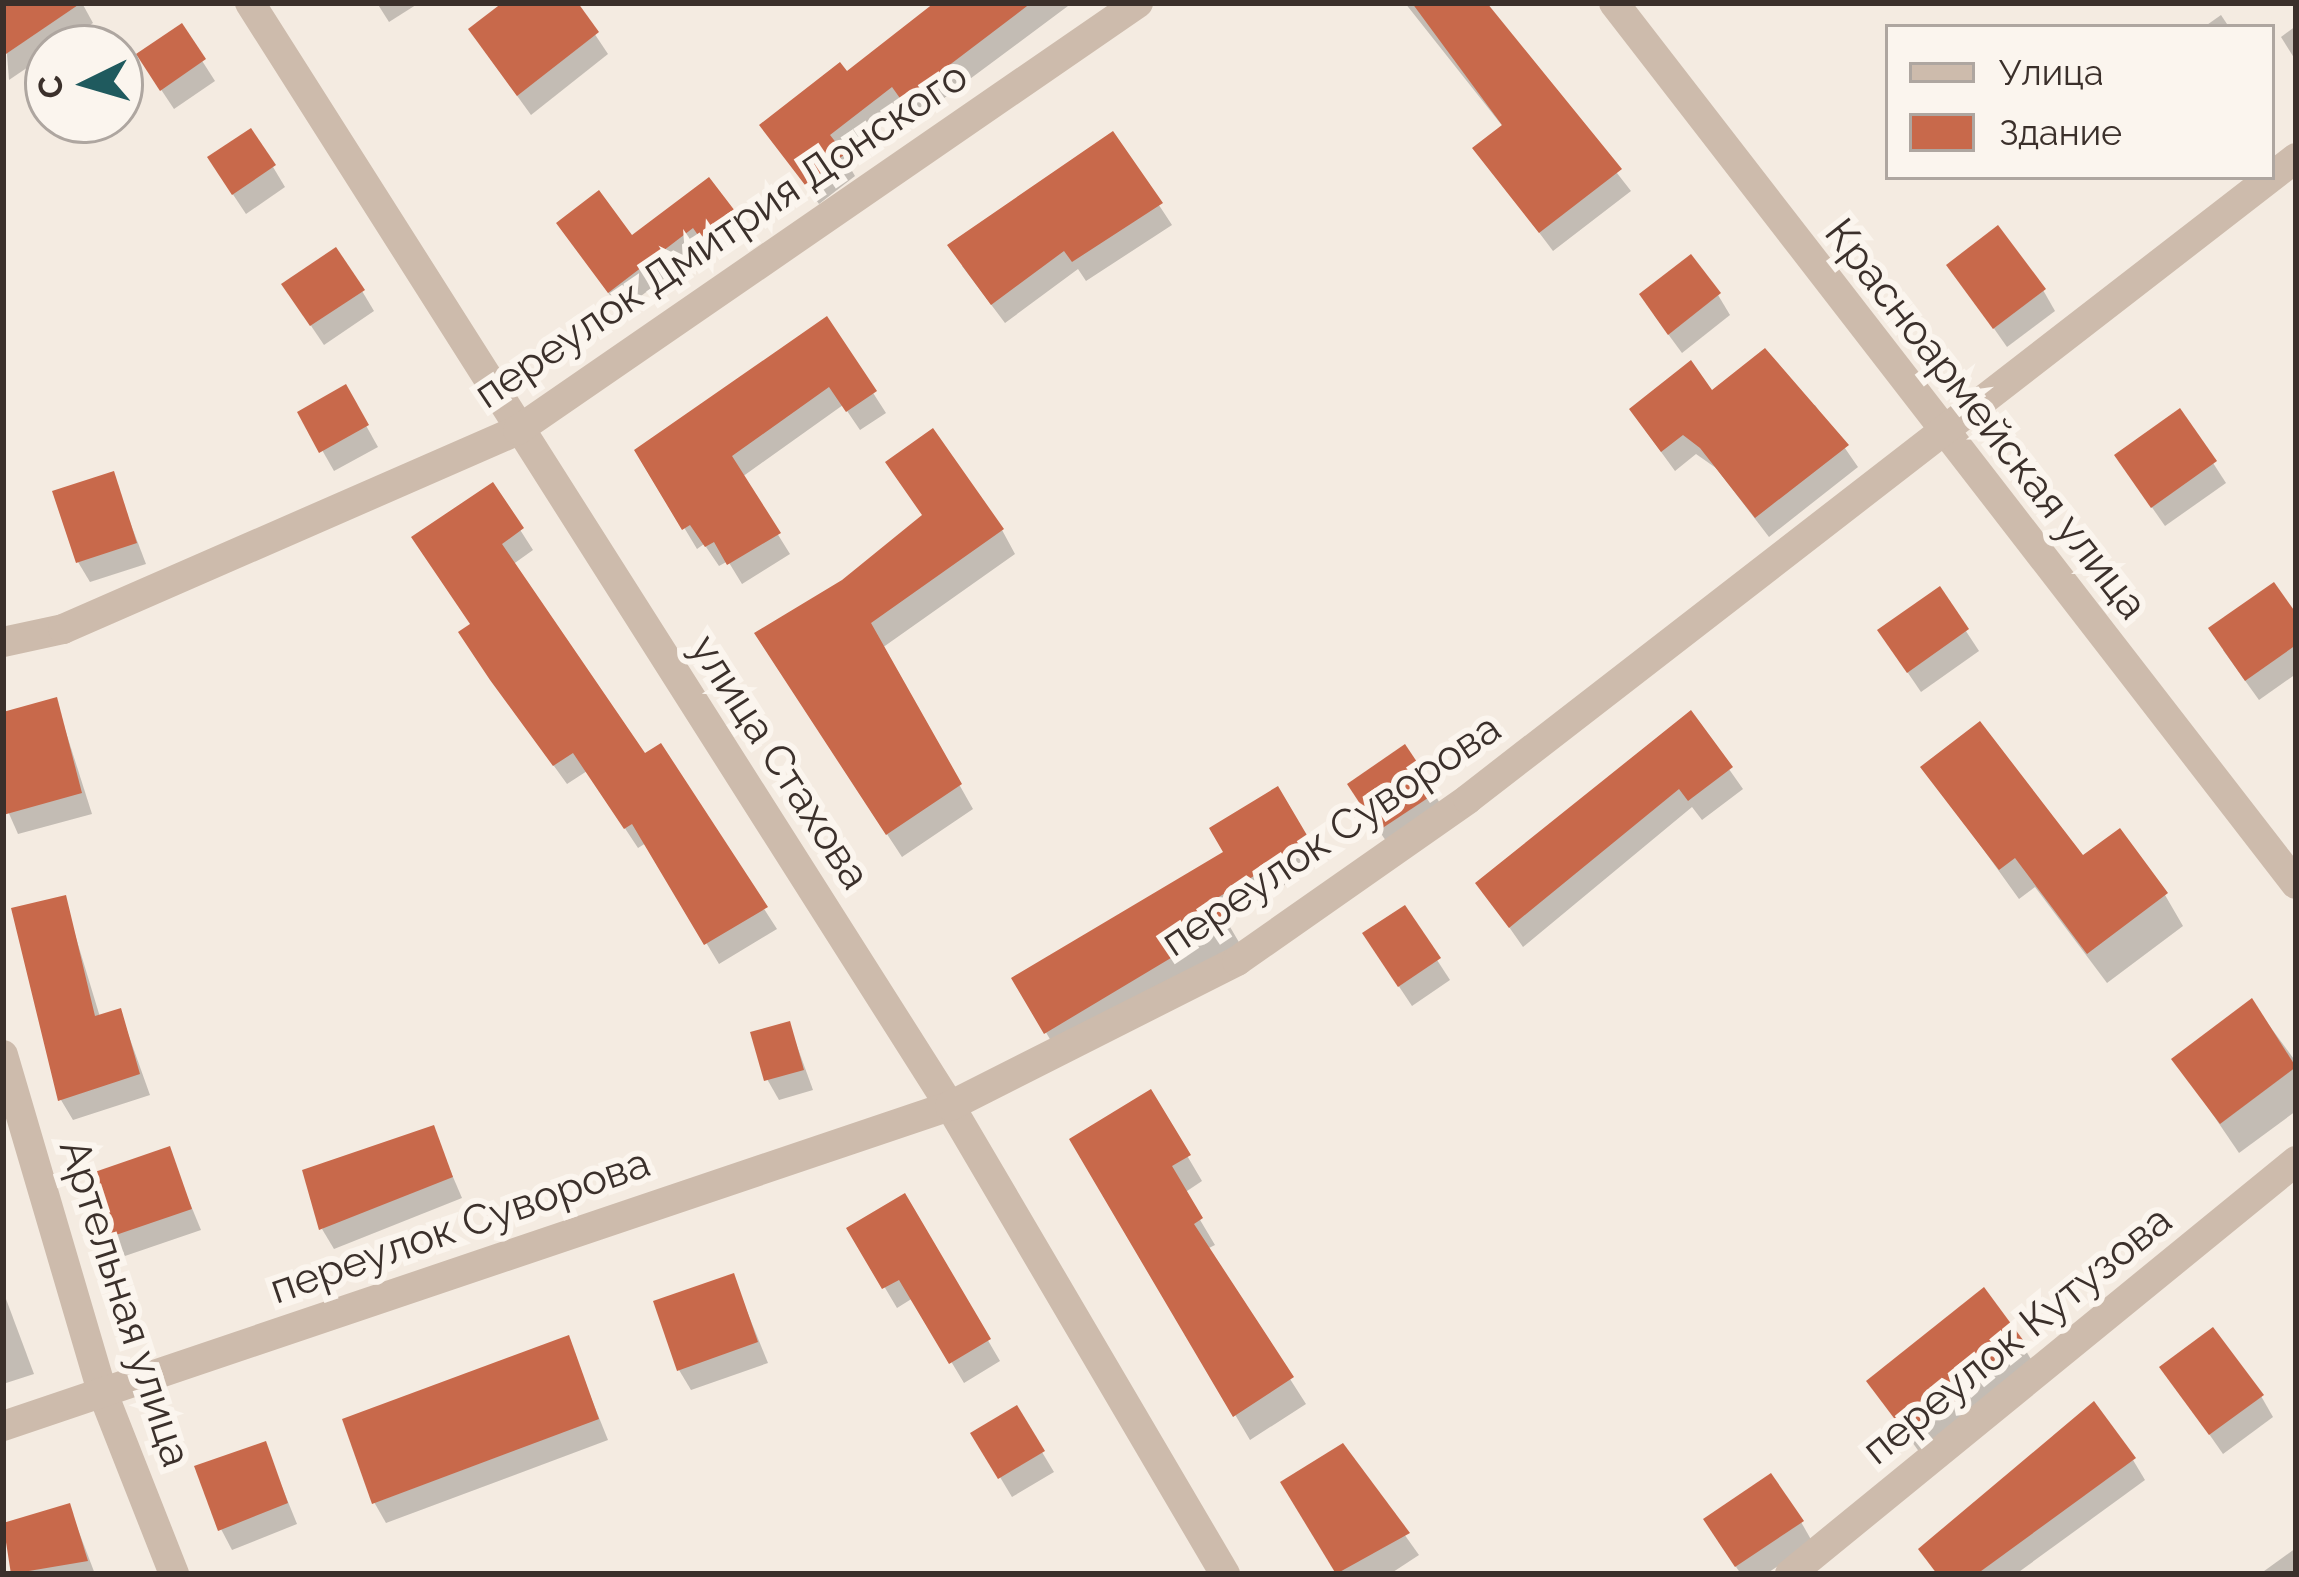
<!DOCTYPE html>
<meta charset="utf-8">
<style>
body{margin:0}
#map{position:relative;width:2299px;height:1577px;overflow:hidden;background:#f4ebe1;font-family:Raleway,sans-serif}
div>[style]{position:absolute}
[style*='--x']{left:calc(var(--x)*1px);top:calc(var(--y)*1px);width:calc(var(--w)*1px);rotate:calc(var(--a)*1deg)}
.shadow>*{inset:0;background:#0003}
.building>*{inset:0;background:#c8694b}
.minor>*{height:30px;margin:-15px;padding:0 15px;transform-origin:15px;border-radius:15px;background:#cdbbac}
.tertiary>*{height:30px;margin:-15px;padding:0 15px;transform-origin:15px;border-radius:15px;background:#cdbbac}
span{translate:-50% -50%;white-space:nowrap;text-align:center;line-height:1.15;-webkit-text-stroke:12px #fbf5ee;paint-order:stroke}
.street-label{font-size:42px;color:#3b302b}
.frame{position:absolute;inset:0;border:6px solid #3b302b;pointer-events:none}
.legend{position:absolute;left:1885px;top:24px;width:390px;height:156px;box-sizing:border-box;background:#fbf5ee;border:3px solid #aea6a0;margin:0;padding:15px 21px;list-style:none;font-size:36px;color:#3b302b}
.legend li{display:flex;align-items:center;gap:24px;height:60px}
.legend b{width:60px;border:3px solid #aea6a0}
.north{position:absolute;left:24px;top:24px;width:120px;height:120px;box-sizing:border-box;background:#fbf5ee;border:3px solid #aea6a0;border-radius:50%;rotate:265deg;font-size:33px;font-weight:700;line-height:48px;text-align:center;color:#3b302b}
.north::after{content:'';display:block;margin:auto;width:42px;height:54px;background:#1f5a5e;clip-path:polygon(50% 0,100% 100%,50% 72%,0 100%)}
</style>
<div id="map">
<div class="shadow">
<i style="clip-path:polygon(3px 3px,82px 3px,93px 23px,9px 80px)"></i>
<i style="clip-path:polygon(377px 3px,419px 3px,389px 22px)"></i>
<i style="clip-path:polygon(507px 3px,574px 3px,608px 54px,531px 115px,484px 50px)"></i>
<i style="clip-path:polygon(939px 3px,1072px 3px,916px 119px,905px 106px,842px 154px,855px 176px,819px 204px,763px 126px,847px 75px)"></i>
<i style="clip-path:polygon(1405px 3px,1484px 3px,1631px 191px,1553px 251px,1476px 149px,1504px 128px)"></i>
<i style="clip-path:polygon(2221px 15px,2229px 27px,2204px 27px)"></i>
<i style="clip-path:polygon(2296px 26px,2296px 61px,2281px 37px)"></i>
<i style="clip-path:polygon(181px 28px,215px 81px,174px 109px,152px 76px)"></i>
<i style="clip-path:polygon(1113px 135px,1172px 225px,1086px 281px,1078px 269px,1005px 323px,962px 266px)"></i>
<i style="clip-path:polygon(273px 167px,285px 187px,246px 214px,222px 178px)"></i>
<i style="clip-path:polygon(709px 181px,745px 233px,714px 256px,706px 247px,621px 311px,560px 224px,632px 239px)"></i>
<i style="clip-path:polygon(1950px 266px,2043px 290px,2055px 311px,2007px 347px)"></i>
<i style="clip-path:polygon(362px 291px,374px 311px,324px 345px,297px 305px)"></i>
<i style="clip-path:polygon(1718px 295px,1730px 315px,1682px 353px,1654px 315px)"></i>
<i style="clip-path:polygon(826px 320px,886px 413px,860px 430px,843px 405px,742px 477px,790px 554px,742px 584px,728px 561px,719px 566px,704px 544px,697px 549px,638px 451px)"></i>
<i style="clip-path:polygon(345px 388px,378px 447px,334px 471px,301px 413px)"></i>
<i style="clip-path:polygon(1712px 394px,1815px 405px,1858px 467px,1769px 537px,1716px 468px,1696px 454px,1675px 471px,1645px 430px)"></i>
<i style="clip-path:polygon(2180px 412px,2226px 483px,2165px 526px,2130px 476px)"></i>
<i style="clip-path:polygon(112px 475px,146px 564px,90px 582px,78px 562px)"></i>
<i style="clip-path:polygon(492px 486px,533px 550px,512px 565px,644px 757px,660px 747px,777px 929px,719px 964px,646px 843px,638px 848px,587px 771px,567px 784px,473px 654px)"></i>
<i style="clip-path:polygon(1002px 530px,1015px 554px,882px 648px,973px 809px,902px 857px,771px 657px)"></i>
<i style="clip-path:polygon(1939px 590px,1979px 651px,1921px 692px,1893px 651px)"></i>
<i style="clip-path:polygon(2296px 619px,2296px 674px,2259px 700px,2223px 650px)"></i>
<i style="clip-path:polygon(56px 701px,92px 814px,18px 834px,3px 800px,3px 715px)"></i>
<i style="clip-path:polygon(1690px 714px,1743px 789px,1702px 820px,1692px 807px,1523px 947px,1479px 884px)"></i>
<i style="clip-path:polygon(1924px 767px,2082px 860px,2165px 895px,2183px 926px,2107px 983px,2035px 887px,2019px 899px)"></i>
<i style="clip-path:polygon(1277px 790px,1320px 864px,1226px 920px,1240px 944px,1058px 1053px,1015px 979px,1226px 853px)"></i>
<i style="clip-path:polygon(1434px 793px,1446px 814px,1392px 850px,1362px 805px)"></i>
<i style="clip-path:polygon(64px 898px,100px 1017px,120px 1011px,150px 1095px,73px 1120px,61px 1100px)"></i>
<i style="clip-path:polygon(1404px 909px,1450px 980px,1412px 1006px,1378px 955px)"></i>
<i style="clip-path:polygon(2252px 1002px,2296px 1062px,2296px 1111px,2239px 1153px,2175px 1059px)"></i>
<i style="clip-path:polygon(789px 1024px,813px 1090px,779px 1100px,767px 1079px)"></i>
<i style="clip-path:polygon(1150px 1093px,1202px 1181px,1184px 1193px,1215px 1245px,1207px 1249px,1306px 1404px,1250px 1440px,1073px 1140px)"></i>
<i style="clip-path:polygon(432px 1128px,462px 1198px,334px 1249px,322px 1229px)"></i>
<i style="clip-path:polygon(168px 1150px,201px 1230px,122px 1257px,110px 1237px)"></i>
<i style="clip-path:polygon(904px 1197px,1000px 1361px,964px 1383px,913px 1298px,897px 1308px,850px 1229px)"></i>
<i style="clip-path:polygon(733px 1277px,768px 1363px,691px 1390px,679px 1370px)"></i>
<i style="clip-path:polygon(6px 1299px,34px 1374px,3px 1384px,3px 1300px)"></i>
<i style="clip-path:polygon(567px 1338px,608px 1440px,386px 1523px,374px 1502px)"></i>
<i style="clip-path:polygon(2023px 1346px,2035px 1366px,1922px 1456px,1870px 1382px)"></i>
<i style="clip-path:polygon(2163px 1368px,2261px 1396px,2273px 1417px,2223px 1454px)"></i>
<i style="clip-path:polygon(1016px 1409px,1054px 1472px,1012px 1497px,974px 1434px)"></i>
<i style="clip-path:polygon(265px 1445px,297px 1524px,232px 1550px,221px 1529px)"></i>
<i style="clip-path:polygon(1342px 1447px,1419px 1555px,1390px 1574px,1339px 1574px,1284px 1483px)"></i>
<i style="clip-path:polygon(2133px 1460px,2145px 1480px,2016px 1574px,1937px 1574px,1922px 1549px)"></i>
<i style="clip-path:polygon(69px 1506px,95px 1574px,14px 1574px,3px 1527px)"></i>
<i style="clip-path:polygon(1801px 1522px,1813px 1543px,1766px 1574px,1741px 1574px,1718px 1541px)"></i>
<i style="clip-path:polygon(2296px 1548px,2296px 1574px,2260px 1574px)"></i>
</div>
<div class="building">
<i style="clip-path:polygon(3px 3px,81px 3px,3px 56px)"></i>
<i style="clip-path:polygon(502px 3px,578px 3px,599px 32px,517px 96px,468px 29px)"></i>
<i style="clip-path:polygon(934px 3px,1031px 3px,902px 101px,892px 87px,830px 135px,845px 154px,805px 185px,759px 125px,840px 62px,847px 71px)"></i>
<i style="clip-path:polygon(1412px 3px,1487px 3px,1622px 169px,1539px 233px,1472px 148px,1502px 125px)"></i>
<i style="clip-path:polygon(182px 23px,206px 59px,160px 91px,136px 54px)"></i>
<i style="clip-path:polygon(251px 128px,276px 165px,232px 195px,207px 157px)"></i>
<i style="clip-path:polygon(1113px 131px,1163px 203px,1072px 262px,1064px 251px,991px 305px,947px 245px)"></i>
<i style="clip-path:polygon(709px 177px,735px 211px,700px 238px,693px 228px,608px 293px,556px 223px,599px 190px,632px 235px)"></i>
<i style="clip-path:polygon(1998px 225px,2046px 289px,1993px 329px,1946px 265px)"></i>
<i style="clip-path:polygon(336px 247px,365px 290px,310px 326px,281px 284px)"></i>
<i style="clip-path:polygon(1691px 254px,1721px 293px,1668px 335px,1639px 294px)"></i>
<i style="clip-path:polygon(827px 316px,877px 391px,846px 412px,829px 387px,732px 456px,781px 533px,727px 565px,714px 542px,705px 547px,690px 525px,682px 530px,634px 450px)"></i>
<i style="clip-path:polygon(1765px 348px,1849px 445px,1755px 518px,1700px 448px,1683px 435px,1661px 452px,1629px 409px,1691px 360px,1712px 390px)"></i>
<i style="clip-path:polygon(346px 384px,369px 425px,319px 453px,297px 412px)"></i>
<i style="clip-path:polygon(2180px 408px,2217px 461px,2151px 508px,2114px 455px)"></i>
<i style="clip-path:polygon(933px 428px,1004px 529px,871px 623px,962px 784px,886px 835px,754px 633px,842px 580px,922px 515px,885px 462px)"></i>
<i style="clip-path:polygon(114px 471px,137px 543px,76px 563px,52px 491px)"></i>
<i style="clip-path:polygon(493px 482px,524px 528px,502px 544px,645px 753px,661px 743px,768px 907px,704px 945px,632px 824px,624px 829px,573px 753px,553px 766px,490px 680px,458px 632px,470px 624px,411px 537px)"></i>
<i style="clip-path:polygon(2274px 582px,2296px 613px,2296px 645px,2245px 681px,2208px 628px)"></i>
<i style="clip-path:polygon(1940px 586px,1969px 629px,1907px 673px,1877px 630px)"></i>
<i style="clip-path:polygon(57px 697px,82px 793px,3px 815px,3px 712px)"></i>
<i style="clip-path:polygon(1691px 710px,1733px 767px,1688px 801px,1679px 789px,1509px 928px,1475px 883px)"></i>
<i style="clip-path:polygon(1980px 721px,2083px 855px,2120px 828px,2168px 893px,2087px 954px,2015px 858px,1999px 870px,1920px 767px)"></i>
<i style="clip-path:polygon(1405px 744px,1437px 792px,1378px 831px,1347px 784px)"></i>
<i style="clip-path:polygon(1278px 786px,1311px 842px,1217px 898px,1231px 922px,1044px 1034px,1011px 978px,1223px 852px,1209px 828px)"></i>
<i style="clip-path:polygon(66px 895px,95px 1016px,121px 1008px,140px 1074px,58px 1101px,11px 908px)"></i>
<i style="clip-path:polygon(1405px 905px,1441px 958px,1398px 987px,1362px 933px)"></i>
<i style="clip-path:polygon(2252px 998px,2296px 1067px,2220px 1124px,2171px 1059px)"></i>
<i style="clip-path:polygon(790px 1021px,804px 1070px,764px 1081px,750px 1032px)"></i>
<i style="clip-path:polygon(1151px 1089px,1191px 1155px,1172px 1166px,1203px 1218px,1194px 1224px,1294px 1377px,1233px 1417px,1069px 1139px)"></i>
<i style="clip-path:polygon(434px 1125px,453px 1177px,319px 1230px,302px 1170px)"></i>
<i style="clip-path:polygon(170px 1146px,192px 1209px,107px 1238px,86px 1175px)"></i>
<i style="clip-path:polygon(905px 1193px,991px 1339px,949px 1364px,899px 1280px,882px 1289px,846px 1228px)"></i>
<i style="clip-path:polygon(734px 1273px,758px 1342px,677px 1371px,653px 1301px)"></i>
<i style="clip-path:polygon(1984px 1287px,2026px 1344px,1909px 1438px,1866px 1381px)"></i>
<i style="clip-path:polygon(2213px 1327px,2264px 1395px,2209px 1435px,2159px 1367px)"></i>
<i style="clip-path:polygon(569px 1335px,599px 1419px,372px 1504px,342px 1419px)"></i>
<i style="clip-path:polygon(2094px 1401px,2136px 1458px,1977px 1574px,1937px 1574px,1918px 1549px)"></i>
<i style="clip-path:polygon(1017px 1405px,1045px 1451px,998px 1479px,970px 1433px)"></i>
<i style="clip-path:polygon(266px 1441px,288px 1503px,218px 1531px,194px 1466px)"></i>
<i style="clip-path:polygon(1343px 1443px,1410px 1533px,1336px 1574px,1280px 1482px)"></i>
<i style="clip-path:polygon(1771px 1473px,1804px 1521px,1735px 1567px,1703px 1519px)"></i>
<i style="clip-path:polygon(70px 1503px,88px 1561px,11px 1574px,3px 1523px)"></i>
</div>
<div class="minor">
<i style="--x:250;--y:3;--w:1306;--a:57.6"></i>
<i style="--x:950;--y:1106;--w:543;--a:59.56"></i>
<i style="--x:1614;--y:3;--w:1114;--a:52.26"></i>
<i style="--x:3;--y:1055;--w:350;--a:73.6"></i>
<i style="--x:102;--y:1391;--w:197;--a:68.5"></i>
<i style="--x:3;--y:1426;--w:1000;--a:-18.67"></i>
<i style="--x:950;--y:1106;--w:322;--a:-26.8"></i>
<i style="--x:1237;--y:961;--w:282;--a:-35"></i>
<i style="--x:1468;--y:799;--w:1047;--a:-37.75"></i>
<i style="--x:1790;--y:1574;--w:653;--a:-39.22"></i>
</div>
<div class="tertiary">
<i style="--x:3;--y:642;--w:61;--a:-12.2"></i>
<i style="--x:63;--y:629;--w:497;--a:-23.6"></i>
<i style="--x:518;--y:430;--w:753;--a:-34.56"></i>
</div>
<div class="street-label">
<span style="left:721px;top:235px;rotate:-34deg">переулок Дмитрия Донского</span>
<span style="left:1986px;top:419px;rotate:52deg">Красноармейская улица</span>
<span style="left:780px;top:762px;rotate:57deg">улица Стахова</span>
<span style="left:1331px;top:835px;rotate:-34deg">переулок Суворова</span>
<span style="left:460px;top:1226px;rotate:-19deg">переулок Суворова</span>
<span style="left:125px;top:1303px;rotate:72deg">Артельная улица</span>
<span style="left:2017px;top:1335px;rotate:-39deg">переулок Кутузова</span>
</div>
<div class="frame"></div>
<ul class="legend">
<li><b style="height:15px;background:#cdbbac"></b>Улица</li>
<li><b style="height:33px;background:#c8694b"></b>Здание</li>
</ul>
<div class="north">С</div>
</div>
